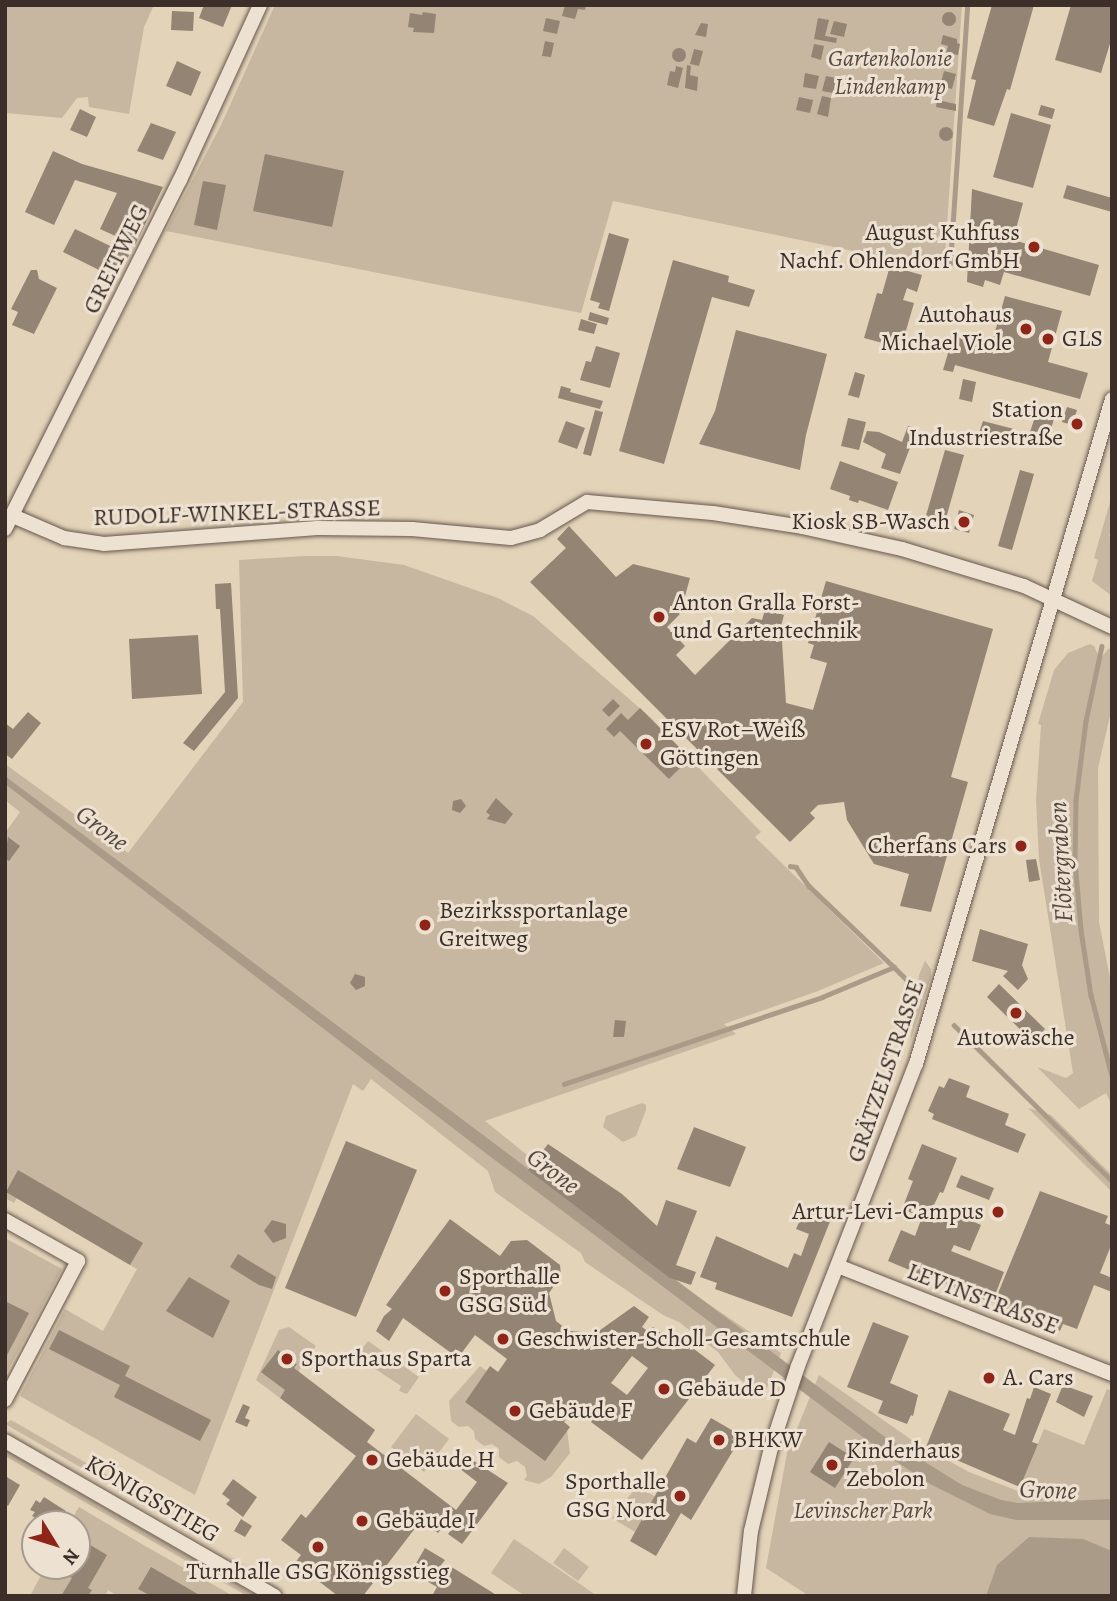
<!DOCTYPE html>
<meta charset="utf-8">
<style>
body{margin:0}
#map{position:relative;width:1117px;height:1601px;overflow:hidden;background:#e3d3b9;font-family:Alegreya,serif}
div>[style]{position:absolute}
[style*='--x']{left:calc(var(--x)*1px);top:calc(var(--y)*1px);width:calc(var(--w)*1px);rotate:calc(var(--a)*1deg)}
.green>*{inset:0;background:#c7b7a0}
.water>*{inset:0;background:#aa9b88}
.stream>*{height:4.5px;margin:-2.25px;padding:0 2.25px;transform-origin:2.25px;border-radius:2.25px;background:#aa9b88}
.building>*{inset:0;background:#938473}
.round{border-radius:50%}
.roads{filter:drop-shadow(0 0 2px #66574c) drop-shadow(0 0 2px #66574c)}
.street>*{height:14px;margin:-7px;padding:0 7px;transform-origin:7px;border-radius:7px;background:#ede2d2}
.dots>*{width:19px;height:19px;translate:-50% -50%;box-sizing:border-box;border:4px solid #ede2d2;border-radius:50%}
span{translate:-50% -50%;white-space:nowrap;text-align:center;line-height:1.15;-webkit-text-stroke:6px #ede2d2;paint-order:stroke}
.park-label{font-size:24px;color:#584940;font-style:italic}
.poi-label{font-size:24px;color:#3c2e28}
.right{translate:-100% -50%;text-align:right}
.left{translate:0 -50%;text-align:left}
.street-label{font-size:24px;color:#3c2e28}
.water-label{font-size:26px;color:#584940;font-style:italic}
.frame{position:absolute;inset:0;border:7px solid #3c2e28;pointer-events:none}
.north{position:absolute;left:21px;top:1510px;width:70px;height:70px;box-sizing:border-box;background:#ede2d2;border:2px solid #a69a8e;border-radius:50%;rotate:128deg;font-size:19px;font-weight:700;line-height:28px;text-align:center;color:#3c2e28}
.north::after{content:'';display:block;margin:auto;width:24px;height:32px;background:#8f2418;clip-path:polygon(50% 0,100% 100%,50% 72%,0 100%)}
</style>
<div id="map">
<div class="green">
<i style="clip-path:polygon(5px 5px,154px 5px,144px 27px,129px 114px,89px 107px,88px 97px,77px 98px,62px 118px,5px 113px)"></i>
<i style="clip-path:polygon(275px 5px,962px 5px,944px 270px,613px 201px,581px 313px,166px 231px,222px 123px)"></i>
<i style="clip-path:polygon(1112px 495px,1112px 533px,1109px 535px,1112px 539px,1112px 596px,1092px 581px,1098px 560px,1094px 558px)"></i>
<i style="clip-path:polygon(306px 556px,337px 556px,404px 565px,498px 598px,533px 616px,650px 717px,761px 832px,755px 837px,884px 963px,818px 991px,724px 1024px,736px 1034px,485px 1121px,532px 1159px,528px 1170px,670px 1278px,781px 1353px,763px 1398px,735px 1375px,718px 1352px,679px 1322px,663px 1315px,604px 1275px,585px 1262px,581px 1253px,495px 1192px,488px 1171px,371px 1079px,363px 1091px,353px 1084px,195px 1495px,20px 1396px,65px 1309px,103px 1331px,137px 1269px,17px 1198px,14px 1203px,5px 1198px,5px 833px,20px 812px,5px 800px,5px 764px,128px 853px,243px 702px,239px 560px)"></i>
<i style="clip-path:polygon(1090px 644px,1094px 646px,1100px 659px,1109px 648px,1112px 653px,1112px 707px,1098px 768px,1099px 922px,1112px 988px,1112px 1106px,1106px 1093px,1079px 1109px,1037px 1067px,1066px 1078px,1073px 1073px,1039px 859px,1036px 800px,1041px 725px,1038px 724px,1054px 670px,1068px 653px)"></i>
<i style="clip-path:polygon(925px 961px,931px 969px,931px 977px,910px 1043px,919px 975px)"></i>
<i style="clip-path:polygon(642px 1103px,646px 1105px,646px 1110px,636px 1136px,623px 1142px,603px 1127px,606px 1116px)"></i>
<i style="clip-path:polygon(1028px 1108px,1051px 1115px,1112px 1175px,1112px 1192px)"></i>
<i style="clip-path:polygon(5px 1238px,62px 1269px,5px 1376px)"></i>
<i style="clip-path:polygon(289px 1327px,316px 1346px,280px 1398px,256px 1380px,279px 1330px)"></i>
<i style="clip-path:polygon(368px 1341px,419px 1377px,407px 1394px,399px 1391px,401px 1386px,356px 1356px)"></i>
<i style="clip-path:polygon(480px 1366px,487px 1371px,465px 1402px,544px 1460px,567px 1430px,570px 1453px,551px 1477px,539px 1484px,524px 1480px,527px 1476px,525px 1467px,517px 1461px,508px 1464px,499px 1457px,499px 1449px,492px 1444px,484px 1446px,475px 1439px,474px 1431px,468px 1426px,459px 1427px,451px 1421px,449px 1401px)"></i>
<i style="clip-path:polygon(819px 1375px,916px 1443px,969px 1472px,1018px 1491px,1044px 1429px,1084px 1445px,1107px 1389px,1112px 1391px,1112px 1596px,809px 1596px,766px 1568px,787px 1453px)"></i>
<i style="clip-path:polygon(416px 1414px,449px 1439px,424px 1472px,391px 1447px)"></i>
<i style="clip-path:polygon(11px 1420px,172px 1512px,173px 1520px,5px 1424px)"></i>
<i style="clip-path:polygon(5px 1450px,258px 1596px,247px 1596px,5px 1456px)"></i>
<i style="clip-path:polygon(637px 1486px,656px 1497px,635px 1532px,612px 1518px)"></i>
<i style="clip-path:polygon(79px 1507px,140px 1543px,233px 1596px,117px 1596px,108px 1590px,105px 1596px,30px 1596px,46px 1566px,77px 1566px,77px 1524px,69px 1524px)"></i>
<i style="clip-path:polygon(514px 1539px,573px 1579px,597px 1596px,525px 1596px,491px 1573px)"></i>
<i style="clip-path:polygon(564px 1548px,589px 1567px,578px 1581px,553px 1563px)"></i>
</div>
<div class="water">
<i style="clip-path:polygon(5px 776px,885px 1437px,962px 1485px,1001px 1500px,1018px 1503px,1112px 1499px,1112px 1520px,1016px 1520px,990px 1514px,930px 1484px,888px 1456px,467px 1139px,5px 784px)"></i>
<i style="clip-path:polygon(1029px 1537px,1083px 1539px,1112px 1551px,1112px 1596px,986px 1596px,997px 1565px)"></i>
</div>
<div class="stream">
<i style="--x:950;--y:264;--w:260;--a:-86.2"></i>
<i style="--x:1102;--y:646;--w:77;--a:102"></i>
<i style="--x:1086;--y:721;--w:80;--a:97.2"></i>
<i style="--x:1076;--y:800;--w:61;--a:90.9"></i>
<i style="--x:1075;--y:861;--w:69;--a:85"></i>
<i style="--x:1081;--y:930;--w:66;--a:81.3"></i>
<i style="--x:1091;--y:995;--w:84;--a:75.5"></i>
<i style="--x:790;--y:866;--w:6;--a:9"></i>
<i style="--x:796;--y:867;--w:23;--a:56"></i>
<i style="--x:809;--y:886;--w:117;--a:43.6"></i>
<i style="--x:954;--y:1025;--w:222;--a:44.6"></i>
<i style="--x:564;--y:1084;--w:272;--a:-18.6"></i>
<i style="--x:822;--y:997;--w:78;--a:-22.6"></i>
<i style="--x:894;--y:967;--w:17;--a:45"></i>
</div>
<div class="building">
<i style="clip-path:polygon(204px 5px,232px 5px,223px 27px,199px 18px)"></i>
<i style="clip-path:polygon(565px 5px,586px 5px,585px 10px,578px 9px,575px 19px,562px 16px)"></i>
<i style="clip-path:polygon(992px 5px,1034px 5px,1010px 90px,1007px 89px,994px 126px,967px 118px,976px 80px,971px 79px)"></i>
<i style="clip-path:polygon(1071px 5px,1112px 5px,1112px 37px,1101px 73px,1055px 60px)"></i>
<i style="clip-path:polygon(172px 11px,194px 12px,193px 31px,171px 30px)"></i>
<i class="round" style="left:942px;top:12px;width:14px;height:14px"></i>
<i style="clip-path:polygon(423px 12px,436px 14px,434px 33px,413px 32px,414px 28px,408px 27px,410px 13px,422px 15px)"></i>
<i style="clip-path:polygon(546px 18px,560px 21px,557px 34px,543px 31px)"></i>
<i style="clip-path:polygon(818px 18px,829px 20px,825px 36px,837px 38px,836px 43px,814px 39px)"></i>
<i style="clip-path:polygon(834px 21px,847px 24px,844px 37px,830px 34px)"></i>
<i style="clip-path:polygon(701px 23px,708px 24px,706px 37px,695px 35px)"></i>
<i style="clip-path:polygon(943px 35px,957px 39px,957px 43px,960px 44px,958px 55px,946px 53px,948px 46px,941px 44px)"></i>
<i style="clip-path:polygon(545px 41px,554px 43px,551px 57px,542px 56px)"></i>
<i style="clip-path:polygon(814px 44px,824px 46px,821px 60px,811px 57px)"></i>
<i class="round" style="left:672px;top:48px;width:14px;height:14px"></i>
<i style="clip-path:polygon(694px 49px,703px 51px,699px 66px,690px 64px)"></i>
<i style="clip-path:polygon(177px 61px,201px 72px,191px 96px,166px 86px)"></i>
<i style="clip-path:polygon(687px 65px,691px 66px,690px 75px,698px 77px,697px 91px,685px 88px)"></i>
<i style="clip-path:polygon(676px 66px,683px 68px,678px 88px,667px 85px,670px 71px,675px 72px)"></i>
<i style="clip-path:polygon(944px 71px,956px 74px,952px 89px,940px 86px)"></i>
<i style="clip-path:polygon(805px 73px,819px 76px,816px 89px,803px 87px)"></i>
<i style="clip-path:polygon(826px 76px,836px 78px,833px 93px,822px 91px)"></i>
<i style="clip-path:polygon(822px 96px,831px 98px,828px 117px,817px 114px)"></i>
<i style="clip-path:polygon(799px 97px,813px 100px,810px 113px,796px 110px)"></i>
<i style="clip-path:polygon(937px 100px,956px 104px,956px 111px,936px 107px)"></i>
<i style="clip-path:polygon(1041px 105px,1055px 109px,1052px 119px,1038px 115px)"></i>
<i style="clip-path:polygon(80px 109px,96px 117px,87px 137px,70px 130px)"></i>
<i style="clip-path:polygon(1011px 113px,1051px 125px,1033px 188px,993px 177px)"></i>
<i style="clip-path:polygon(151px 123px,176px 132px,163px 160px,137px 151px)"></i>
<i class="round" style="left:939px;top:127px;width:14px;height:14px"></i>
<i style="clip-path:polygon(53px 151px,82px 164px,163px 187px,135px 245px,100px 229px,117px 193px,75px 180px,54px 225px,25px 212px)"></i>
<i style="clip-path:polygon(265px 154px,344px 171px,332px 227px,253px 211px)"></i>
<i style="clip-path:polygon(203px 181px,226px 185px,217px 230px,194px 225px)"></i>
<i style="clip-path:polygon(1067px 185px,1112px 198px,1112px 212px,1063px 198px)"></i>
<i style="clip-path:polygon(972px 189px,1023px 203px,1013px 240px,1099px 265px,1090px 296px,1004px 272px,1000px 285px,985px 280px,983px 287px,967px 282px)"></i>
<i style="clip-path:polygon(75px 229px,129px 255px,117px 279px,63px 252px)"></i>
<i style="clip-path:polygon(609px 233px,629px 239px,609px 311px,598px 308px,600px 303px,590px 300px)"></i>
<i style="clip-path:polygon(673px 260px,729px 276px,728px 282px,755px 290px,749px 307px,712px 297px,664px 464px,619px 451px)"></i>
<i style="clip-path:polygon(890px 266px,922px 275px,917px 292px,907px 288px,903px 300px,914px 303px,901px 348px,864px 338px,877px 293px,882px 294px)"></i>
<i style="clip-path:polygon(31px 270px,37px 270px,39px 279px,57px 288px,34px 334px,12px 325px,18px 312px,11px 309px)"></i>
<i style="clip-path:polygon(1005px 296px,1062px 311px,1048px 362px,1088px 373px,1080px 399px,955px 365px,953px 372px,943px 370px,953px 336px,991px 346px)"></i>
<i style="clip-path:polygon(590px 312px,609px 318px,607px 325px,588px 320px)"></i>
<i style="clip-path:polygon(581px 319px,597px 324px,594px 334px,578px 330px)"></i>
<i style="clip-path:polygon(736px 330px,827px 354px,806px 435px,800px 470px,699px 444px,715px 411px)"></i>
<i style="clip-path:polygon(596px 346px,620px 353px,610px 388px,580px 380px,586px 361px,591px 362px)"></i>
<i style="clip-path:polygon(855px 372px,865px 375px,859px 398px,848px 395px)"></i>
<i style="clip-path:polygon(963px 379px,976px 382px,972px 402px,959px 399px)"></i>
<i style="clip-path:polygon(561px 386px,571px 389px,570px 392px,603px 401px,600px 409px,558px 398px)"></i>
<i style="clip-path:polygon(1067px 407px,1077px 410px,1072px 425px,1062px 422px)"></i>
<i style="clip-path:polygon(595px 410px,603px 412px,591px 456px,583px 454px)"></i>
<i style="clip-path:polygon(1037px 411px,1055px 416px,1045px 447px,1027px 441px)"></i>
<i style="clip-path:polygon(848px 418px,866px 422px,859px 450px,841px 446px)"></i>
<i style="clip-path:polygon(566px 421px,585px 428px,577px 449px,558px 442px)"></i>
<i style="clip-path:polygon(983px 421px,1014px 429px,1011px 442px,979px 433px)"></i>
<i style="clip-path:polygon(908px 426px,917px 429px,900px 474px,881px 468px,886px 454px,863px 442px,867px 431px,879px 432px,902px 442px)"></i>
<i style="clip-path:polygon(945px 450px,964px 455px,944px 525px,925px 519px)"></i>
<i style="clip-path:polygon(840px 461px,898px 482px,888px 510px,859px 500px,858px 503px,849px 500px,850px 496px,830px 489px)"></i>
<i style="clip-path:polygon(1020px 470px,1034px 474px,1012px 550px,998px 546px)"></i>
<i style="clip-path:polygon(959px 510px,974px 515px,969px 533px,954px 529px)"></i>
<i style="clip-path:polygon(569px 526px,616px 577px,633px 564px,690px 578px,680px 614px,667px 627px,685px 646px,676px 655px,695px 675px,752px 618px,762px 620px,765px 610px,784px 615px,781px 626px,786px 703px,813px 710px,827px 663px,810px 658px,814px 645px,808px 643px,826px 581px,993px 629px,951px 777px,968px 782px,931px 912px,900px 906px,909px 874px,874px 864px,847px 820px,844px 802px,818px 805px,810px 813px,815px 818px,790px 842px,530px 582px,566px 548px,557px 539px)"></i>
<i style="clip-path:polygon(231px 583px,238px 698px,194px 751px,183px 743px,225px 692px,220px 609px,216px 609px,215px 584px)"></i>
<i style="clip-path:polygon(198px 635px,202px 694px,132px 699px,129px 639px)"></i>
<i style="clip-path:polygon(613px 699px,620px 706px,609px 717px,602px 710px)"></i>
<i style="clip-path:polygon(640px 708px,690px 758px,669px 779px,620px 731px,614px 737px,606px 729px,621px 713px,628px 720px)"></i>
<i style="clip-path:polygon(28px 712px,41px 723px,12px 759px,5px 754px,5px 723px,13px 729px)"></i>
<i style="clip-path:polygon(496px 798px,513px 814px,505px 824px,487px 819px,490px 815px,486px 812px)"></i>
<i style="clip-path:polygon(461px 799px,466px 806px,460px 813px,452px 810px,453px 801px)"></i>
<i style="clip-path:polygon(8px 837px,20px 846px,9px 861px,5px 858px)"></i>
<i style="clip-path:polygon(1036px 859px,1040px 880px,1029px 882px,1026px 860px)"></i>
<i style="clip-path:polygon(980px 929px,1028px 944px,1022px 965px,1028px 979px,1018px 990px,1003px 976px,1008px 971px,972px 961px)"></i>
<i style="clip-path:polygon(355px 974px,365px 977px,365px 986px,356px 990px,350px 983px)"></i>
<i style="clip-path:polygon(999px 984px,1045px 1029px,1033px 1042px,987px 997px)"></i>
<i style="clip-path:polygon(615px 1020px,626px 1021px,624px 1037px,613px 1037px)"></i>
<i style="clip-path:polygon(949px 1078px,970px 1086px,966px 1097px,1009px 1114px,1005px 1125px,1026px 1134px,1018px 1153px,932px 1119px,934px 1114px,928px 1111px,939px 1086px,944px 1088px)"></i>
<i style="clip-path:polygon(694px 1127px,746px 1147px,730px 1187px,677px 1169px)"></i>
<i style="clip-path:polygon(346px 1141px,417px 1170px,356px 1317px,285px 1288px)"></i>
<i style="clip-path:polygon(548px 1144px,622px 1194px,657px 1226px,666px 1200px,697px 1211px,676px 1265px,696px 1272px,691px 1285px,670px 1278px,528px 1170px)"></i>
<i style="clip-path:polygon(922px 1144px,957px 1158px,943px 1193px,940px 1192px,934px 1205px,981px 1225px,970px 1251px,954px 1245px,951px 1251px,1004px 1272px,992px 1303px,931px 1278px,929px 1282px,917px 1278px,919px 1274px,888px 1261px,901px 1230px,915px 1236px,922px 1217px,902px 1209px,913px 1181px,908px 1179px)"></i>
<i style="clip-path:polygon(18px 1170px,143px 1243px,130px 1265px,6px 1192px)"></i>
<i style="clip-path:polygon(961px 1175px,994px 1188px,989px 1200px,956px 1187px)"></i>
<i style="clip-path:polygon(1040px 1191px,1108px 1216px,1105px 1223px,1112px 1226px,1112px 1243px,1100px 1273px,1112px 1278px,1112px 1292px,1094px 1285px,1077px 1329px,1063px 1324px,1060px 1331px,994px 1303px)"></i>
<i style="clip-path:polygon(805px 1209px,831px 1219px,792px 1317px,715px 1289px,717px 1283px,700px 1277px,716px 1236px,788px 1268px,794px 1253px,801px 1256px,809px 1234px,796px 1229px)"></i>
<i style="clip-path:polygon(evenodd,450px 1219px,500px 1256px,511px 1241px,527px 1240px,560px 1265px,561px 1276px,549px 1293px,556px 1321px,569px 1331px,596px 1333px,634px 1306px,649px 1317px,642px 1327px,649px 1332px,653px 1327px,669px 1339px,673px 1333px,715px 1365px,642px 1460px,591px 1422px,594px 1418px,582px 1409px,573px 1410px,564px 1422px,570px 1427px,545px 1461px,465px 1402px,490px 1366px,498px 1372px,507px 1359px,475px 1335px,458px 1358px,403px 1318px,389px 1341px,376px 1331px,384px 1316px,392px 1309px,386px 1305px,450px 1219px,632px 1356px,648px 1368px,627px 1395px,611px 1383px,632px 1356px)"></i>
<i style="clip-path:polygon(272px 1220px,286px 1224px,286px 1238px,273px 1243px,264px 1231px)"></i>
<i style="clip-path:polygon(238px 1254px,276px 1277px,272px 1289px,259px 1285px,230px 1267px)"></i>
<i style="clip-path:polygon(189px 1277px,230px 1301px,213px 1338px,166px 1311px)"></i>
<i style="clip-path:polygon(7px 1302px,29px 1313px,5px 1359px,5px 1305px)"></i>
<i style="clip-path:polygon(873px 1322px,909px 1336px,890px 1383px,918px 1395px,913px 1416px,911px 1415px,907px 1424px,878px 1413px,883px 1401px,847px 1387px)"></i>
<i style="clip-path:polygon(59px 1330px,130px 1366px,125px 1376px,211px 1420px,200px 1441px,114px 1397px,120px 1385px,49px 1349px)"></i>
<i style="clip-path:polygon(278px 1350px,297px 1364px,294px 1368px,375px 1430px,367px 1442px,456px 1510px,477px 1482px,455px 1465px,463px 1454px,508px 1483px,462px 1544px,448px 1534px,452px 1529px,445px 1524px,438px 1533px,417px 1517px,411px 1524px,416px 1527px,363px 1596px,338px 1596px,295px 1563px,301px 1555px,281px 1540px,301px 1514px,306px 1518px,356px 1456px,280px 1398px,285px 1390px,261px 1372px)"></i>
<i style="clip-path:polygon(1063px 1385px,1093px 1396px,1084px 1417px,1056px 1402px)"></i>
<i style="clip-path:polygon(1034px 1387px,1051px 1394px,1032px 1442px,1038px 1444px,1020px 1487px,926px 1447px,949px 1390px,1010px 1414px,1003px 1430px,1015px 1435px,1027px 1398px,1030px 1399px)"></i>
<i style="clip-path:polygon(243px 1404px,250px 1407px,245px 1418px,250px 1420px,247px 1427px,235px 1422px)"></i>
<i style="clip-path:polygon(711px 1418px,742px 1436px,691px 1520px,681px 1513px,656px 1556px,630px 1541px,687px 1438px,696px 1443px)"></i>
<i style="clip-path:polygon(829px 1442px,854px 1458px,835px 1488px,810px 1472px)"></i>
<i style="clip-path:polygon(5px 1476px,20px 1485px,8px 1506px,5px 1504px)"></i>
<i style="clip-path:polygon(233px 1479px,257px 1497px,243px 1517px,226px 1504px,230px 1500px,222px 1494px)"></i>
<i style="clip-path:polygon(44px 1497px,66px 1511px,58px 1524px,46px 1524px,32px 1516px,35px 1512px,30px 1510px,36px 1500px,40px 1503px)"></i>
<i style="clip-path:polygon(241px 1519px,252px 1526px,245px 1537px,234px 1531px)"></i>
<i style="clip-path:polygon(87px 1543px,107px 1555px,88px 1588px,92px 1590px,88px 1596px,61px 1596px,72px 1578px,68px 1576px,73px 1566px,77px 1566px)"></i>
<i style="clip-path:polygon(425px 1548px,445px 1560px,441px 1565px,448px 1569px,450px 1566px,498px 1596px,433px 1594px,437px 1587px,411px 1572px)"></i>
<i style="clip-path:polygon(151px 1567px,184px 1586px,201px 1596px,151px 1596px,138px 1589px)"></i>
</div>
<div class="roads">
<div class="street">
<i style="--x:13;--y:516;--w:56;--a:23.3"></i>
<i style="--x:64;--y:538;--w:40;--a:8.5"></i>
<i style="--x:104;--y:544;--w:214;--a:-4.3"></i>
<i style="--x:317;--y:528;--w:95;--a:0.6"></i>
<i style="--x:412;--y:529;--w:99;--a:5.2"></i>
<i style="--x:511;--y:538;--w:30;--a:-15"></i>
<i style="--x:540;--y:530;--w:55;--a:-30.8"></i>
<i style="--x:587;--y:502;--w:126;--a:5"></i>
<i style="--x:713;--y:513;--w:90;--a:8.9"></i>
<i style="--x:802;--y:527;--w:102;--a:12.4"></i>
<i style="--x:902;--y:549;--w:127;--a:16.9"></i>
<i style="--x:1024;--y:586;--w:97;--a:25"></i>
<i style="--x:5;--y:529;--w:390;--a:-63.4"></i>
<i style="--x:180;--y:180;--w:192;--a:-65.4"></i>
<i style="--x:5;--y:1220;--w:84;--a:29.3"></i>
<i style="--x:78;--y:1261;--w:157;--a:117.7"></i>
<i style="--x:838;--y:1266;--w:295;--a:21.5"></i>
<i style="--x:5;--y:1441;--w:311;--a:29.9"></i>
<i style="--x:744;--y:1596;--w:65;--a:-83.9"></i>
<i style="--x:751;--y:1531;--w:85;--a:-76.5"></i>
<i style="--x:771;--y:1448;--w:86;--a:-71.8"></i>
<i style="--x:798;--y:1366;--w:324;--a:-68.7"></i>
<i style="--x:916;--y:1064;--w:693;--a:-73.58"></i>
</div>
</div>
<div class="dots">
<i style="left:1034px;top:247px;background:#8f2418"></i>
<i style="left:1026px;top:329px;background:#8f2418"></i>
<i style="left:1048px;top:339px;background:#8f2418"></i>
<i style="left:1077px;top:424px;background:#8f2418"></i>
<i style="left:964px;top:522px;background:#8f2418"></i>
<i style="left:659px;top:617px;background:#8f2418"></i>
<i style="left:646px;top:744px;background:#8f2418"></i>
<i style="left:1021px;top:846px;background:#8f2418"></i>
<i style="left:425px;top:925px;background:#8f2418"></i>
<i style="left:1016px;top:1013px;background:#8f2418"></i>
<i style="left:998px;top:1212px;background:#8f2418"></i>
<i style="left:445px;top:1291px;background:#8f2418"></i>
<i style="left:503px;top:1339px;background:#8f2418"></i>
<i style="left:287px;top:1359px;background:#8f2418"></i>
<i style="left:989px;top:1378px;background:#8f2418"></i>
<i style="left:664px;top:1389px;background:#8f2418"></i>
<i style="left:515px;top:1411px;background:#8f2418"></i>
<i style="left:719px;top:1440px;background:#8f2418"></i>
<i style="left:372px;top:1460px;background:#8f2418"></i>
<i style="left:832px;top:1465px;background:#8f2418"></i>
<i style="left:680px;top:1496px;background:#8f2418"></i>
<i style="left:362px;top:1521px;background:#8f2418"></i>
<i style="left:318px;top:1547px;background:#8f2418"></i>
</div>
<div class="park-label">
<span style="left:890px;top:73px">Gartenkolonie<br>Lindenkamp</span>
<span style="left:863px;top:1511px">Levinscher Park</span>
</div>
<div class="poi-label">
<span class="right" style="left:1020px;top:247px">August Kuhfuss<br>Nachf. Ohlendorf GmbH</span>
<span class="right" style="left:1012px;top:329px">Autohaus<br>Michael Viole</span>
<span class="left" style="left:1062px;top:339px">GLS</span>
<span class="right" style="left:1063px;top:424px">Station<br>Industriestraße</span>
<span class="right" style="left:950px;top:522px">Kiosk SB-Wasch</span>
<span class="left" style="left:673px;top:617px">Anton Gralla Forst-<br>und Gartentechnik</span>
<span class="left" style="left:660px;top:744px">ESV Rot–Weìß<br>Göttingen</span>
<span class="right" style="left:1007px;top:846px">Cherfans Cars</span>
<span class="left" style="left:439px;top:925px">Bezirkssportanlage<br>Greitweg</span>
<span style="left:1016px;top:1038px">Autowäsche</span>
<span class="right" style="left:984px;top:1212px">Artur-Levi-Campus</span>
<span class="left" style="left:459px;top:1291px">Sporthalle<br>GSG Süd</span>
<span class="left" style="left:517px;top:1339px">Geschwister-Scholl-Gesamtschule</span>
<span class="left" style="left:301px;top:1359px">Sporthaus Sparta</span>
<span class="left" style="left:1003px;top:1378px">A. Cars</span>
<span class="left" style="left:678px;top:1389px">Gebäude D</span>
<span class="left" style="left:529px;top:1411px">Gebäude F</span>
<span class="left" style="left:733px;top:1440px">BHKW</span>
<span class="left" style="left:846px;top:1465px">Kinderhaus<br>Zebolon</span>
<span class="left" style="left:386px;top:1460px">Gebäude H</span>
<span class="right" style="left:666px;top:1496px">Sporthalle<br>GSG Nord</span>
<span class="left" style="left:376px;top:1521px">Gebäude I</span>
<span style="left:318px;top:1572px">Turnhalle GSG Königsstieg</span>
</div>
<div class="street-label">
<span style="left:116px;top:259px;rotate:-64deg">GREITWEG</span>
<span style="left:237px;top:513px;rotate:-2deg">RUDOLF-WINKEL-STRASSE</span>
<span style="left:886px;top:1071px;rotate:-71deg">GRÄTZELSTRASSE</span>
<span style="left:983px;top:1299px;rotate:21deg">LEVINSTRASSE</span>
<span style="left:152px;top:1499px;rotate:30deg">KÖNIGSSTIEG</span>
</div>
<div class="water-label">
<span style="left:102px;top:828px;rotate:37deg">Grone</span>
<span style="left:1061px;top:862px;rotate:-93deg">Flötergraben</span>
<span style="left:553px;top:1171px;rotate:37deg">Grone</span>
<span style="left:1048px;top:1490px;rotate:2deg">Grone</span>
</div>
<div class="frame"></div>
<div class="north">N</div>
</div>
